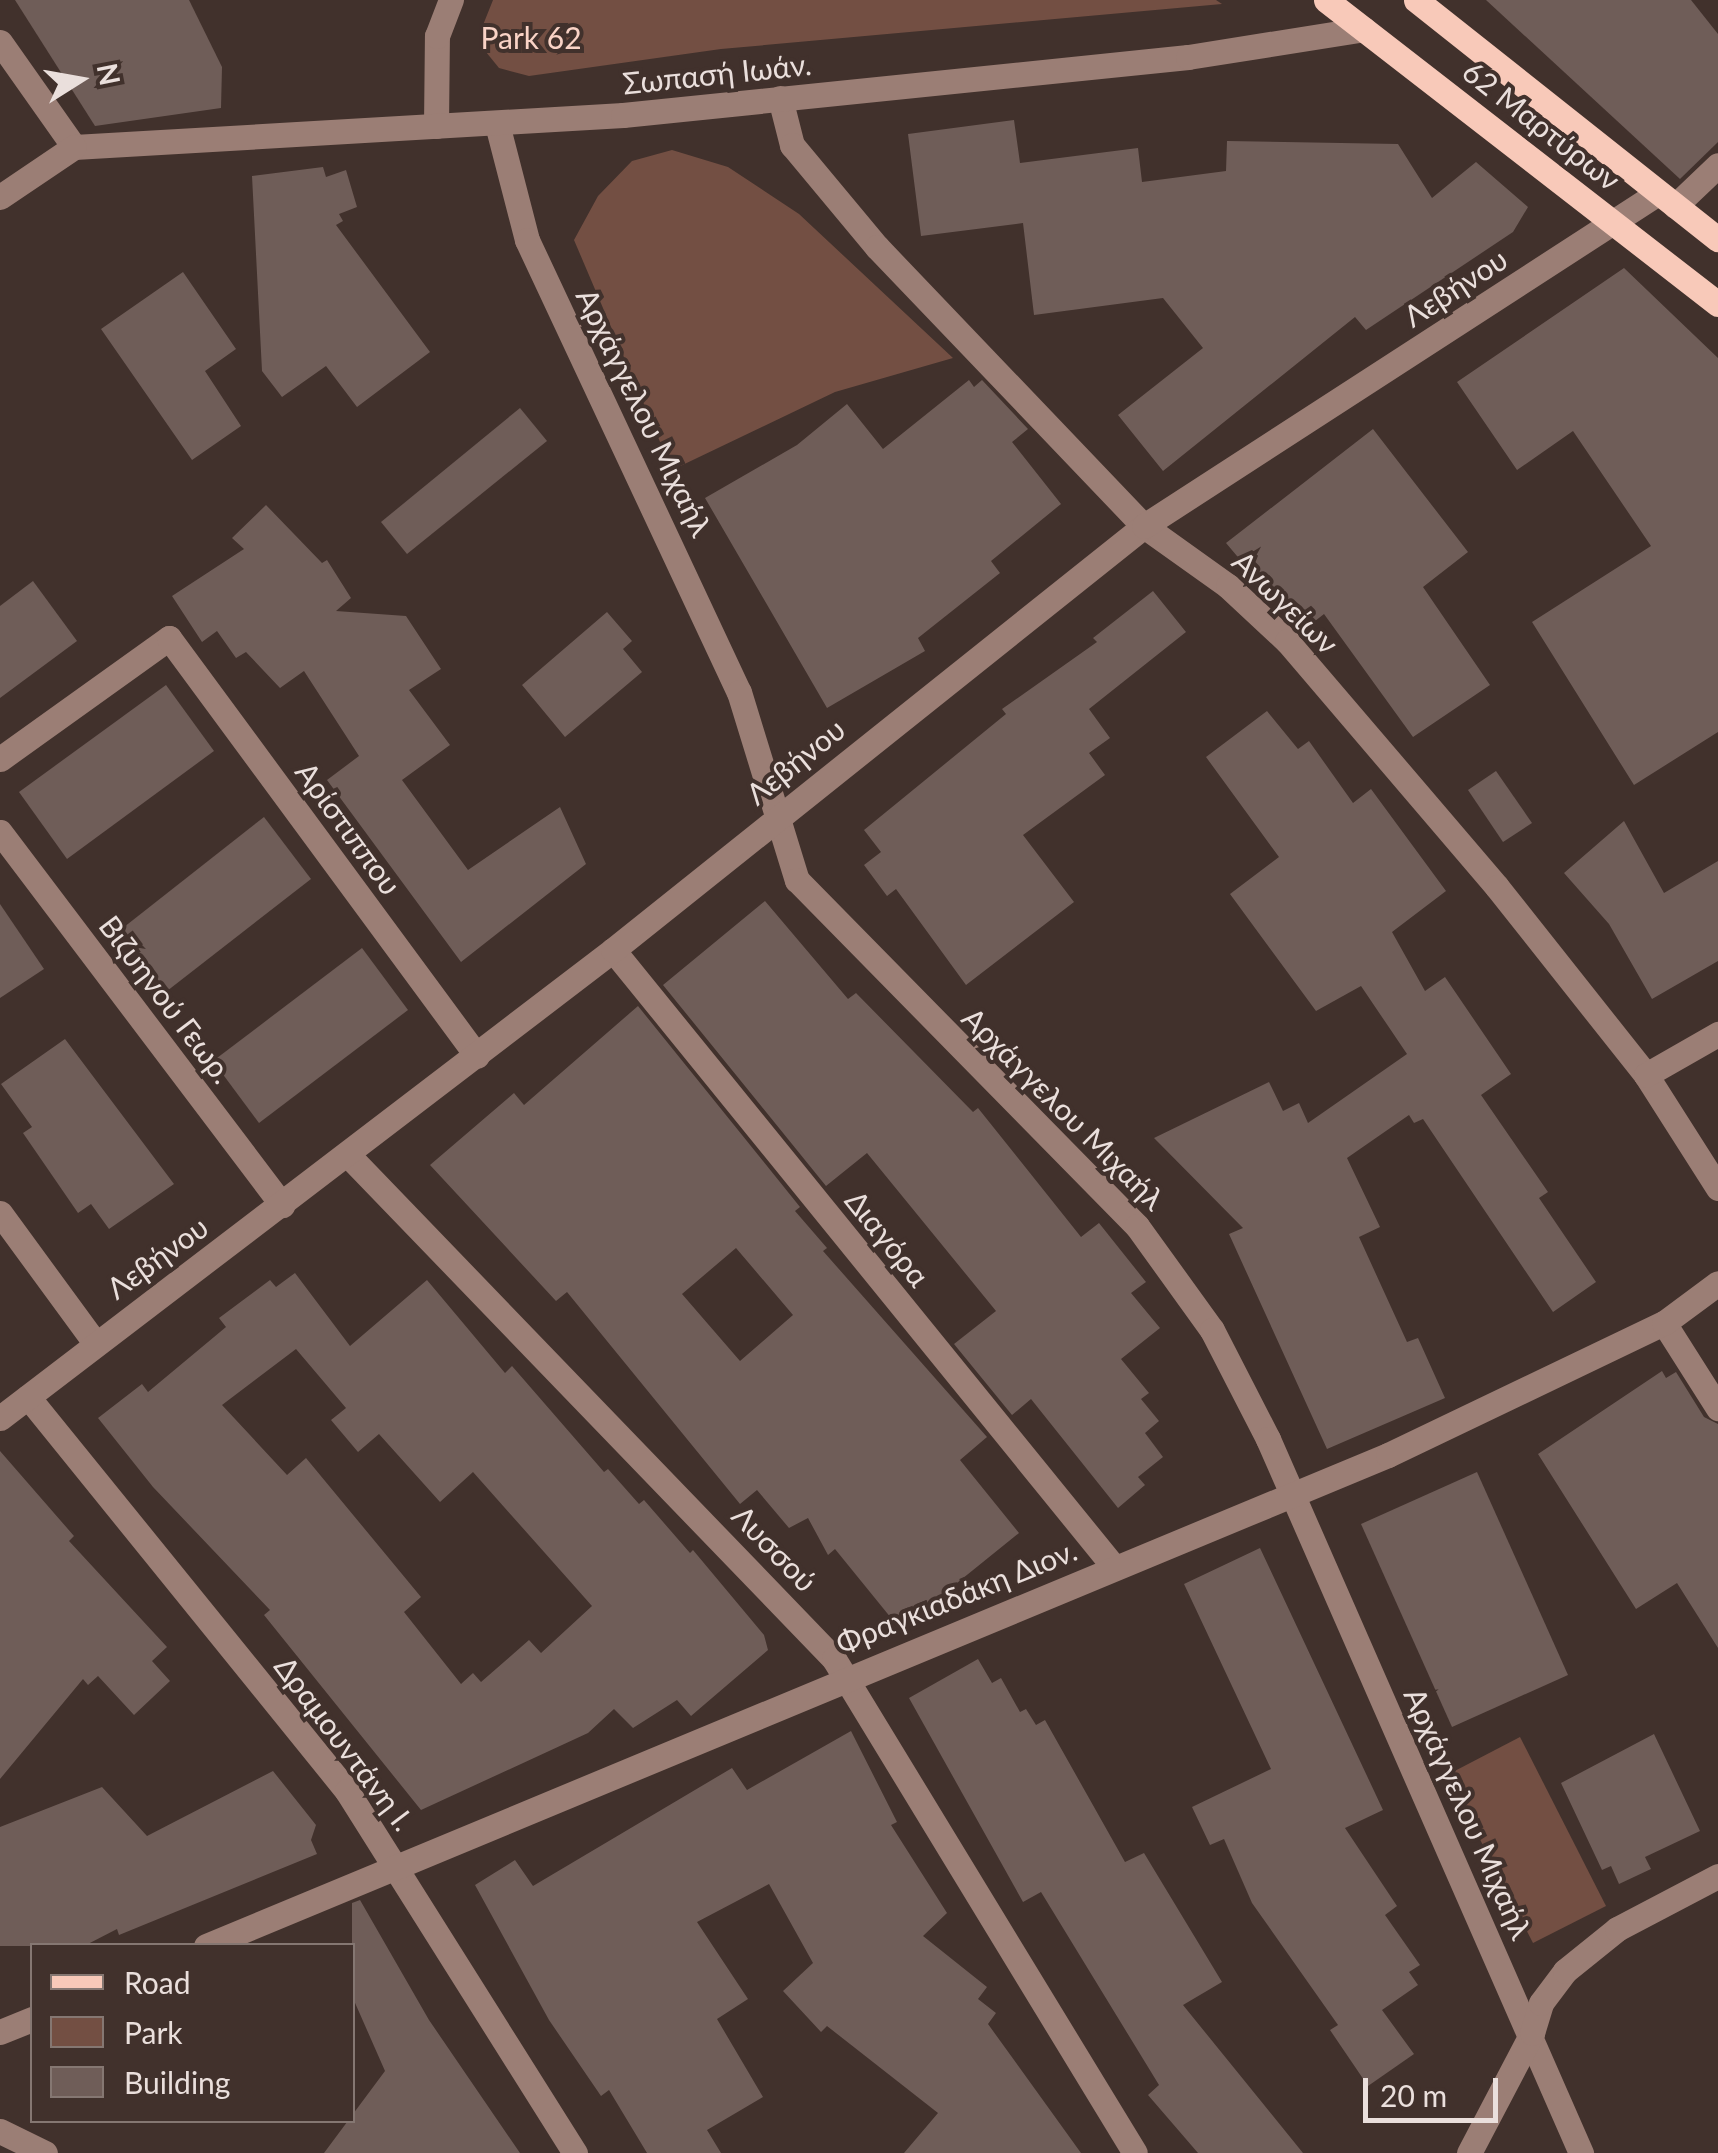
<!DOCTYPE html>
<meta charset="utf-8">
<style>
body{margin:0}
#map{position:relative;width:1718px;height:2153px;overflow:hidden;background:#41312c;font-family:Lato,sans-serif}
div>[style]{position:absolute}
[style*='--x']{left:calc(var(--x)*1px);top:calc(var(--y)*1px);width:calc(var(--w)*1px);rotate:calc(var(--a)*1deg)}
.green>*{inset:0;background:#734f43}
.building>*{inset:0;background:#6f5d58}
.minor>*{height:25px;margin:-12.5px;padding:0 12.5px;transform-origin:12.5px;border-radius:12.5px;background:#9b7e75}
.major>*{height:25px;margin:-12.5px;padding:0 12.5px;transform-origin:12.5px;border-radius:12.5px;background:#f8c9b9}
span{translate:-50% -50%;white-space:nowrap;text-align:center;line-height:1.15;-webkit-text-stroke:8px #41312c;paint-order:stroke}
.park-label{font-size:30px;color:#f9d3c6}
.street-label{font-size:30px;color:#eadfdc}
.legend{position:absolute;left:30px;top:1943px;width:325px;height:180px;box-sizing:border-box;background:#41312c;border:2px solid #857772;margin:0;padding:12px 18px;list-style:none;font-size:30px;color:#eadfdc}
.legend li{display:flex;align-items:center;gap:20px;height:50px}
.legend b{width:50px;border:2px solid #857772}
.north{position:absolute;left:30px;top:30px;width:100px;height:100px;-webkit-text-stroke:8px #41312c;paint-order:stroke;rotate:79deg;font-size:28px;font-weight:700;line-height:40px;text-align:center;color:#eadfdc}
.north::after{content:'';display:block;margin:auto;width:35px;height:45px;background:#eadfdc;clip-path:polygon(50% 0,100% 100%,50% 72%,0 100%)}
.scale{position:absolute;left:1363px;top:2078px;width:135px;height:45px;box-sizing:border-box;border:5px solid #eadfdc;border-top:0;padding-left:12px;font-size:30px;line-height:35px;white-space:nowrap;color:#eadfdc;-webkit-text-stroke:8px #41312c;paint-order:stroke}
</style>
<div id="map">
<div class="green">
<i style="clip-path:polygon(493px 0,1216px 0,1222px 4px,721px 49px,529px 76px,499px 68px,486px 52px,483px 25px)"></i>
<i style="clip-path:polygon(672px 150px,728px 167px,799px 214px,953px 358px,835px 392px,672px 470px,574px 240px,598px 196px,632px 161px)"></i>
<i style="clip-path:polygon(1520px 1737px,1606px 1906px,1533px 1943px,1447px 1775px)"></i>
</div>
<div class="building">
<i style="clip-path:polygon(15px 0,189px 0,222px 67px,221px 108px,95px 126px)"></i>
<i style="clip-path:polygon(1486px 0,1691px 0,1718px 34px,1718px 142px,1680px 179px)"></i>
<i style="clip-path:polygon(1014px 120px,1020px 163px,1138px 148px,1142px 182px,1226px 171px,1227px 141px,1398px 144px,1432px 198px,1476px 162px,1528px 207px,1513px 232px,1366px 330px,1355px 317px,1163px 471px,1118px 415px,1203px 348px,1163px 298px,1034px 315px,1023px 223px,921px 236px,908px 134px)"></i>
<i style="clip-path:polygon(323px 167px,326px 177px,346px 170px,357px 207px,339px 214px,343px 221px,336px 225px,430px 352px,357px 407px,326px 366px,282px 397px,262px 371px,252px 176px)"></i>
<i style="clip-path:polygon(1624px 268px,1718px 358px,1718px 732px,1634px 785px,1532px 622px,1651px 546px,1573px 431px,1517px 470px,1457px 382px)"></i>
<i style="clip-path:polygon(183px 272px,236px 349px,205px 371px,241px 426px,192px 460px,101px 329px)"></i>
<i style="clip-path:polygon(969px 380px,974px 387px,982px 380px,1028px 429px,1012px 442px,1061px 504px,991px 561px,1000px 573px,918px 638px,925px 651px,827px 708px,705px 498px,797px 445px,847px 404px,883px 449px)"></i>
<i style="clip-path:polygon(520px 408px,547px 441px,407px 554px,381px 522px)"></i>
<i style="clip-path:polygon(1373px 429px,1468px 552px,1423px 587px,1490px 685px,1413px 737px,1324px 614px,1301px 632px,1226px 543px)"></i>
<i style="clip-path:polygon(266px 505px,322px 563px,327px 560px,351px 598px,336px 611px,406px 616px,441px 669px,409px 690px,450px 745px,402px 780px,468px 870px,560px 807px,586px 864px,461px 962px,327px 780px,359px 756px,304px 671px,280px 688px,246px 652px,236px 658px,217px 631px,202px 642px,172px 596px,244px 549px,232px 538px)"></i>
<i style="clip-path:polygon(33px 581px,77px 641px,0 698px,0 606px)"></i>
<i style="clip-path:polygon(1153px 591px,1186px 632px,1089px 709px,1110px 738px,1089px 753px,1105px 775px,1023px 835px,1074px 902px,966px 985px,896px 889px,887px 896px,864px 865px,881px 852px,864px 830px,1006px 714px,1002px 709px,1097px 642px,1093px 638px)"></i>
<i style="clip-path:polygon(607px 612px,632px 641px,623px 649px,642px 672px,565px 737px,522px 685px)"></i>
<i style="clip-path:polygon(166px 685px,214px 751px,67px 859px,19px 792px)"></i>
<i style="clip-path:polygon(1267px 711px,1298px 749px,1309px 741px,1353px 803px,1371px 789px,1446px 891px,1392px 932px,1425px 991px,1445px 977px,1511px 1074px,1481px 1095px,1548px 1192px,1539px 1198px,1596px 1282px,1553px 1312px,1423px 1119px,1414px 1123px,1409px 1115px,1347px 1158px,1380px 1227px,1359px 1237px,1407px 1342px,1418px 1338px,1445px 1398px,1327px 1449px,1229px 1234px,1243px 1228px,1154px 1138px,1269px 1082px,1283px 1111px,1299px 1103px,1308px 1123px,1407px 1054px,1361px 986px,1316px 1011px,1230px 894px,1279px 857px,1206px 757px)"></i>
<i style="clip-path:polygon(1496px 771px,1532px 823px,1503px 842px,1468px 790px)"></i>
<i style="clip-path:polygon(264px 817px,311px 879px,167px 991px,119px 931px)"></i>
<i style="clip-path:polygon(1624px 821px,1664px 893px,1718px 861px,1718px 961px,1652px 999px,1609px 924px,1564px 873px)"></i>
<i style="clip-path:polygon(765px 901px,848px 999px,856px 993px,973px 1112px,978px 1108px,1081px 1237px,1099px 1223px,1146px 1282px,1131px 1293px,1160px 1328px,1121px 1359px,1149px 1393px,1141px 1399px,1159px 1421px,1145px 1433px,1163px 1457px,1138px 1477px,1145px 1485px,1118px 1508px,1031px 1399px,1012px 1415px,954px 1344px,996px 1311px,867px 1153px,826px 1186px,663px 985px)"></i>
<i style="clip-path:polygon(0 904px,44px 969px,0 998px)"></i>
<i style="clip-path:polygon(362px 948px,408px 1010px,259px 1123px,213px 1061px)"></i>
<i style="clip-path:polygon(evenodd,638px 1006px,800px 1207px,795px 1211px,827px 1248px,823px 1251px,987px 1437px,960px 1460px,1019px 1533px,900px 1629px,835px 1549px,828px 1555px,808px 1518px,789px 1528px,757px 1490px,740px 1504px,567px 1292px,556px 1301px,430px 1165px,514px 1093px,524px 1105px,638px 1006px,736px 1248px,793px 1315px,740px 1361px,682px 1294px,736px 1248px)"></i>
<i style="clip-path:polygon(65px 1039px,174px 1184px,109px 1229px,91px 1204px,78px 1213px,23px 1133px,32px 1127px,1px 1084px)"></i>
<i style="clip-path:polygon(evenodd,295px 1273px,350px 1346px,427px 1280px,505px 1373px,512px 1366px,604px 1472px,608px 1469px,639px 1504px,644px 1500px,690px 1553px,693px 1550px,764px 1635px,768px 1650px,691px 1716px,677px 1700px,633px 1728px,614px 1709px,588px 1733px,421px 1810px,264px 1615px,270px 1610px,153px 1487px,98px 1418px,142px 1384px,148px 1392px,226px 1327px,219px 1318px,270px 1280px,276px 1287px,295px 1273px,296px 1349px,346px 1408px,331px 1420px,358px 1452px,379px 1434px,440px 1502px,473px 1472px,592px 1606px,541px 1653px,529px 1640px,481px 1682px,473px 1673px,461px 1684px,404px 1612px,421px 1597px,306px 1458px,287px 1475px,222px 1405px,296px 1349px)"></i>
<i style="clip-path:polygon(1662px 1371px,1666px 1378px,1676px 1372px,1704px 1417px,1718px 1424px,1718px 1648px,1677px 1583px,1636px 1609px,1538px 1454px)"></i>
<i style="clip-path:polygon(0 1451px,74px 1536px,69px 1541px,167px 1647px,152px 1661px,170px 1681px,134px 1715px,98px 1676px,88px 1685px,83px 1679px,0 1779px)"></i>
<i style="clip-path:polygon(1477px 1472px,1568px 1675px,1452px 1727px,1361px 1524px)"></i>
<i style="clip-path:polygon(1260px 1548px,1383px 1810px,1345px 1828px,1397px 1906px,1385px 1915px,1420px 1965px,1409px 1972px,1418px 1985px,1382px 2010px,1414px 2054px,1368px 2086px,1330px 2030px,1338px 2025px,1252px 1903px,1224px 1839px,1210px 1845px,1192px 1807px,1271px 1769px,1184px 1584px)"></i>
<i style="clip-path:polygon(978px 1659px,992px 1683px,1001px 1678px,1020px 1712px,1026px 1709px,1036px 1725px,1045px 1720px,1125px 1862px,1144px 1853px,1222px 1982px,1183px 2005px,1303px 2153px,1198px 2153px,1148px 2095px,1159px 2085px,1041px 1892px,1023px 1902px,909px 1698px)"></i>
<i style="clip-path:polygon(851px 1731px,897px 1822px,891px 1825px,947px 1913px,923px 1936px,987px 1987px,978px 1999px,996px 2013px,988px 2024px,1081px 2153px,904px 2153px,938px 2113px,827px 2026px,821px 2032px,783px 1991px,813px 1963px,769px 1884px,697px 1922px,748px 1999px,717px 2019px,763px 2097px,707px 2130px,721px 2153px,647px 2153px,609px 2090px,601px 2096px,549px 2020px,475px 1885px,515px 1860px,533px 1886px,732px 1768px,747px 1790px)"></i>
<i style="clip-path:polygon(1654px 1734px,1700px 1831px,1645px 1857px,1651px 1869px,1619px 1884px,1611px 1866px,1602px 1870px,1561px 1783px)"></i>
<i style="clip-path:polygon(273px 1771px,316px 1825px,311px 1840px,317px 1854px,119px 1935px,117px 1929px,84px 1946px,0 1946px,0 1827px,102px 1787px,147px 1836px)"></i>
<i style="clip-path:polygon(360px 1900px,429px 2020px,520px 2153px,324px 2153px,385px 2071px,352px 1996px,352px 1903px)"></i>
</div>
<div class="minor">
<i style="--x:0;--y:42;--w:128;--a:54.8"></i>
<i style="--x:780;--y:98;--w:49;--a:75.7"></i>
<i style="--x:792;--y:145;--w:133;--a:50.2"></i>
<i style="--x:877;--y:247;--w:386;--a:46.3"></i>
<i style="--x:1144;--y:526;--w:103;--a:35.5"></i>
<i style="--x:1228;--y:586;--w:81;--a:43"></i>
<i style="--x:1287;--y:641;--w:323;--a:49.5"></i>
<i style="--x:1497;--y:887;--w:240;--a:51.6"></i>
<i style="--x:1646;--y:1075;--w:134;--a:57.5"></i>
<i style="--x:497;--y:124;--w:120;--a:75.5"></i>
<i style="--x:527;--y:240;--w:499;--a:64.9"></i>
<i style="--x:739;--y:692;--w:197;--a:72.9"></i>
<i style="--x:797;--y:880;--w:485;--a:45.5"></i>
<i style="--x:1137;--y:1226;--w:128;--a:54.2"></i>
<i style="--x:1212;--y:1330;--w:123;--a:62.8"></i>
<i style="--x:1268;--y:1439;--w:780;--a:66.33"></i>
<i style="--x:436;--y:126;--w:90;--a:-89.4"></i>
<i style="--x:437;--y:36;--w:39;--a:-69"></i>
<i style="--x:74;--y:147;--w:550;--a:-3.34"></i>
<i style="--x:623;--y:115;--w:568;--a:-5.86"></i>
<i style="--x:1188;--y:57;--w:178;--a:-9"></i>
<i style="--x:0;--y:197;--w:89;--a:-34"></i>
<i style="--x:1675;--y:206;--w:59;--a:-43.6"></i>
<i style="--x:0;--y:759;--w:208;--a:-35.6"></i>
<i style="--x:169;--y:638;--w:519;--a:53.62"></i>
<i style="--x:0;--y:832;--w:468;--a:52.9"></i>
<i style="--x:613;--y:950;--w:793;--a:50.93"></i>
<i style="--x:1646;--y:1075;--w:83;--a:-29.7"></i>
<i style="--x:348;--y:1155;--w:700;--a:46.04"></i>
<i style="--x:834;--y:1659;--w:578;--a:58.65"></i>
<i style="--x:0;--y:1213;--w:161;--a:53.8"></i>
<i style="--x:1664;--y:1323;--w:101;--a:57.6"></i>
<i style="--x:28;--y:1397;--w:507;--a:51"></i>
<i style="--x:347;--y:1791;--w:428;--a:57.8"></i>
<i style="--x:0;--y:1418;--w:771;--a:-37.36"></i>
<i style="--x:613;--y:950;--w:680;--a:-38.61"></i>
<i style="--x:1144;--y:526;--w:612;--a:-32.94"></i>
<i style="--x:206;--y:1946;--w:1280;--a:-22.56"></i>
<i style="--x:1388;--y:1455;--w:306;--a:-25.6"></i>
<i style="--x:1664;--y:1323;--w:67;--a:-36.5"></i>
<i style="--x:0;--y:2032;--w:35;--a:-22"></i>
<i style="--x:0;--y:2131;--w:50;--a:26.1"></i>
<i style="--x:1469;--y:2153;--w:136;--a:-62.3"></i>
<i style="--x:1532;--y:2033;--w:31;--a:-73"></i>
<i style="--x:1541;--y:2003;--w:40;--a:-53"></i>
<i style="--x:1565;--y:1971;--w:67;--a:-38.9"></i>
<i style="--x:1617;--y:1929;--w:114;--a:-27.7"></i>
</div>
<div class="major">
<i style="--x:1326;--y:0;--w:496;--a:37.8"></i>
<i style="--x:1416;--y:0;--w:385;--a:38.4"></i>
</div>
<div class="park-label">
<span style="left:531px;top:37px">Park 62</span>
</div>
<div class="street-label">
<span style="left:717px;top:73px;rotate:-6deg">Σωπασή Ιωάν.</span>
<span style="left:1542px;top:125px;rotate:38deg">62 Μαρτύρων</span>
<span style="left:1455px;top:287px;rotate:-33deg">Λεβήνου</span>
<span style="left:645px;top:412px;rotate:64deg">Αρχάγγελου Μιχαήλ</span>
<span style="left:1286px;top:602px;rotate:44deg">Ανωγείων</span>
<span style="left:795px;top:761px;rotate:-39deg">Λεβήνου</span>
<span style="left:349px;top:828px;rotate:54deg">Αρίστιππου</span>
<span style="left:167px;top:999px;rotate:53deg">Βιζυηνού Γεωρ.</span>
<span style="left:1064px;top:1108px;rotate:45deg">Αρχάγγελου Μιχαήλ</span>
<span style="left:888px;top:1238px;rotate:51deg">Διαγόρα</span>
<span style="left:157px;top:1257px;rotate:-36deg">Λεβήνου</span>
<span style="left:775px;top:1548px;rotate:46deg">Λυσσού</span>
<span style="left:956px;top:1596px;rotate:-22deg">Φραγκιαδάκη Διον.</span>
<span style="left:345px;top:1743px;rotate:53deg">Δραμουντάνη Ι.</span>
<span style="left:1469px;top:1813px;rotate:66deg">Αρχάγγελου Μιχαήλ</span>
</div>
<ul class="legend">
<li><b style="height:12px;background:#f8c9b9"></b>Road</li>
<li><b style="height:28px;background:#734f43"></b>Park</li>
<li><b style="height:28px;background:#6f5d58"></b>Building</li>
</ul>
<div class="north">N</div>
<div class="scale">20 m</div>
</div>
